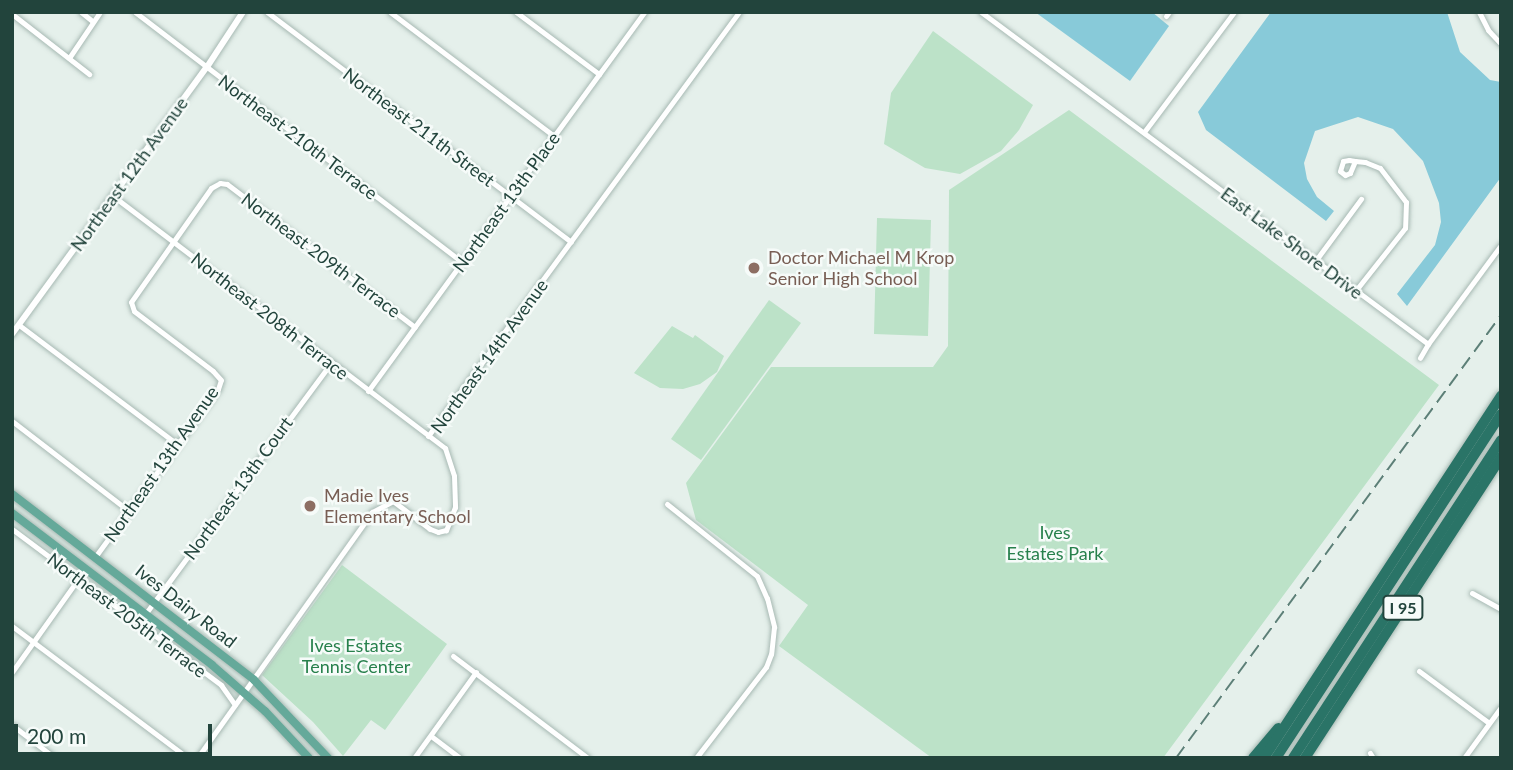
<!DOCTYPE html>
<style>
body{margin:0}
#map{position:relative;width:1513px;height:770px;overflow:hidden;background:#e5f0eb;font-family:Lato,sans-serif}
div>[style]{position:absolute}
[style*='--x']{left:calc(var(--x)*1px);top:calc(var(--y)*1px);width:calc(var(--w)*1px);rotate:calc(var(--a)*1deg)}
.green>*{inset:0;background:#bce2c8}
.water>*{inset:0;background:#88cad9}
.roads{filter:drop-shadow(0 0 2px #a7b9b3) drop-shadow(0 0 2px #a7b9b3)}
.minor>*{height:5px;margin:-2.5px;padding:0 2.5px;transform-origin:2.5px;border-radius:2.5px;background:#fff}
.tertiary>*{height:6px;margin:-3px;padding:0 3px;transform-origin:3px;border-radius:3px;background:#fff}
.primary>*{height:8px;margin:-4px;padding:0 4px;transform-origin:4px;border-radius:4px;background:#65a99a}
.motorway>*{height:10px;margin:-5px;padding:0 5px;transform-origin:5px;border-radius:5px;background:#2a7467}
.rail>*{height:2px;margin-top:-1px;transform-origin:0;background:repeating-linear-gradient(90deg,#5c7f77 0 14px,transparent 0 21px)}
.dots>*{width:19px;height:19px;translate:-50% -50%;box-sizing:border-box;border:4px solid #f6fbf9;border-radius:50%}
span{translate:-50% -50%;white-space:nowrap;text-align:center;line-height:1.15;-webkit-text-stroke:5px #f6fbf9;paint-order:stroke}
.shield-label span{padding:2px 5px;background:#f6fbf9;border:2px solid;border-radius:5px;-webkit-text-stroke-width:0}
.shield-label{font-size:16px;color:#22443c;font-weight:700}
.street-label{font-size:18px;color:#22443c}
.education-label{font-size:18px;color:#785e54}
.left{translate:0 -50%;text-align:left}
.park-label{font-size:18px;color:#27804c}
.frame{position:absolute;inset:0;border:14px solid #22443c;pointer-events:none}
.scale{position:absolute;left:14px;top:724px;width:198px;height:32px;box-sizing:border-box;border:4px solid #22443c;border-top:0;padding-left:9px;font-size:21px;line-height:24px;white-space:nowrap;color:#22443c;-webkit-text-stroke:5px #f6fbf9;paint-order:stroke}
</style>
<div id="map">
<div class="green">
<i style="clip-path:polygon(933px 31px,1033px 105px,1019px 130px,1001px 151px,960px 174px,925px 168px,884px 144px,891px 93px)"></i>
<i style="clip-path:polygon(1069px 110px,1439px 385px,1163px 758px,932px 758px,779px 646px,808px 605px,696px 520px,686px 483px,771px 367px,933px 367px,948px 346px,949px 190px)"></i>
<i style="clip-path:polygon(877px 218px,931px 220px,928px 336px,874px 334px)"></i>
<i style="clip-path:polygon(769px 300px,801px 323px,701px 460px,671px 439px)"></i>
<i style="clip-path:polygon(672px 326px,693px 338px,695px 335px,724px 356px,717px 372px,700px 384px,683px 389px,660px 388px,634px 373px)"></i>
<i style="clip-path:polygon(342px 565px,447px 644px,385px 730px,371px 720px,343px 756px,313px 722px,262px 675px)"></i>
</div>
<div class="water">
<i style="clip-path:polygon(1035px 12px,1152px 12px,1169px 26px,1130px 81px)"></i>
<i style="clip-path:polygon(1271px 12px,1447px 12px,1460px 52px,1490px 80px,1501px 82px,1501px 177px,1407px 306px,1397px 294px,1435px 245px,1441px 222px,1439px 203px,1423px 161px,1393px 129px,1358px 117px,1315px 131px,1304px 163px,1307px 179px,1317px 197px,1334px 211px,1326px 221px,1206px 130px,1198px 112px)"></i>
</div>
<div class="roads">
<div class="minor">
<i style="--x:81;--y:12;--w:14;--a:39"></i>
<i style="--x:135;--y:12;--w:412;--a:37.4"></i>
<i style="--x:267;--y:12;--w:381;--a:37.1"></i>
<i style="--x:390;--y:12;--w:206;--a:37.1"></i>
<i style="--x:516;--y:12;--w:104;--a:36.8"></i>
<i style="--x:981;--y:12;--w:557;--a:36.6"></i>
<i style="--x:1428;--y:344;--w:16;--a:120"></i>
<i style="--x:1479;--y:12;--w:20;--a:63"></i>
<i style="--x:1488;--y:30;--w:19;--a:47"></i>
<i style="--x:12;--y:14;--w:98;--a:37.9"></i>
<i style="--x:1166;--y:16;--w:5;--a:-53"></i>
<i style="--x:69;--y:58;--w:55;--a:-56"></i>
<i style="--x:1144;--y:132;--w:150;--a:-53.1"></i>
<i style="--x:1355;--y:161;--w:13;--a:113"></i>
<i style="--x:1350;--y:173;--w:5;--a:158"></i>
<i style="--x:1345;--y:175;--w:6;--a:-141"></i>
<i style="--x:1340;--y:171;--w:10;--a:-73"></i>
<i style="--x:1343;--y:161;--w:6;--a:-9"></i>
<i style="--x:1349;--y:160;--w:6;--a:9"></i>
<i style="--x:1355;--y:161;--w:10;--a:6"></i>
<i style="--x:1365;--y:162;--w:16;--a:22"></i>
<i style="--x:1380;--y:168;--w:43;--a:52.6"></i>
<i style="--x:1406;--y:202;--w:26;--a:92"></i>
<i style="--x:1405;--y:228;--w:79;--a:128.3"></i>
<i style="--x:113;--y:196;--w:417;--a:37.2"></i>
<i style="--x:445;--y:448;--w:29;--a:72"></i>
<i style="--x:454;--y:476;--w:31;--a:88"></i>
<i style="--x:455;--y:507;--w:25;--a:111"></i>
<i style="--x:446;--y:530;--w:8;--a:166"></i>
<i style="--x:438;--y:532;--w:9;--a:-159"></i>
<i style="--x:430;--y:529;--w:46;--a:-142.9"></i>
<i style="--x:393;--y:501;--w:24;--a:152"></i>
<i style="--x:372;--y:512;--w:302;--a:125.4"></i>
<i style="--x:1316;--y:260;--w:76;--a:-53.6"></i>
<i style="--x:19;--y:325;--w:199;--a:37"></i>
<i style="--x:1428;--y:344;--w:123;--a:-53.6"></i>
<i style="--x:368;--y:391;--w:469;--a:-53.9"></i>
<i style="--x:12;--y:421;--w:148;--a:37.6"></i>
<i style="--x:428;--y:436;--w:526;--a:-53.74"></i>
<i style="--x:667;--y:504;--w:115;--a:38.7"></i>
<i style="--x:757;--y:576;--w:24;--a:66"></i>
<i style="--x:767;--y:598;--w:30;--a:76"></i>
<i style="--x:774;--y:627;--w:27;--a:96"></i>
<i style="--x:771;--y:654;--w:14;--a:111"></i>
<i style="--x:766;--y:667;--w:115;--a:127.6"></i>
<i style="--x:12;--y:529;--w:261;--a:36.7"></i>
<i style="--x:221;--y:685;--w:24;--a:55"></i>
<i style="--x:95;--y:557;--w:208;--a:-53.8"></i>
<i style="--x:218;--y:389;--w:9;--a:-72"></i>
<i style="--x:221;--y:380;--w:12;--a:-132"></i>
<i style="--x:213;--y:371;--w:99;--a:-142.8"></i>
<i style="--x:134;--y:311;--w:9;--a:-108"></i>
<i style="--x:131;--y:302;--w:139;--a:-54.9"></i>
<i style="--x:211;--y:188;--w:10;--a:-29"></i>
<i style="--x:220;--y:183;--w:7;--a:8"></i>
<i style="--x:227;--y:184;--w:236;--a:37.3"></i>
<i style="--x:1472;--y:593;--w:33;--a:29"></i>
<i style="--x:146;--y:613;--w:311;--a:-53.5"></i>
<i style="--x:12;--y:626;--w:220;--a:36.9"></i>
<i style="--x:453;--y:656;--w:169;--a:37.1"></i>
<i style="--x:1419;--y:671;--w:87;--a:36.6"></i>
<i style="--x:12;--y:672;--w:114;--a:-54.6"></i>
<i style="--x:12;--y:725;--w:54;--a:37.5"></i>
<i style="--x:431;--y:736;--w:36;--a:37"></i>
<i style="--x:1370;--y:753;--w:6;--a:59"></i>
<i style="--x:414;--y:758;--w:106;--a:-54.2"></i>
<i style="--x:1464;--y:758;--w:63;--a:-54"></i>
</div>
<div class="tertiary">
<i style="--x:12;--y:334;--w:331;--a:-53.9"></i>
<i style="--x:207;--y:67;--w:66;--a:-56.8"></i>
</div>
<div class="primary">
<i style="--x:12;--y:494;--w:305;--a:37.5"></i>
<i style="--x:254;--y:680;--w:108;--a:46.5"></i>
<i style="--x:12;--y:513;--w:251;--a:37.2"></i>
<i style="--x:212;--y:665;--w:70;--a:41"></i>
<i style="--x:265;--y:711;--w:64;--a:46.9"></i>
</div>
<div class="motorway">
<i style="--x:1253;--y:758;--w:39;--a:-50"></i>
<i style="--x:1264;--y:758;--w:433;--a:-56.8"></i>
<i style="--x:1276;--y:758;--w:411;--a:-56.8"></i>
<i style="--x:1293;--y:758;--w:380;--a:-56.8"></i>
<i style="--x:1305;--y:758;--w:359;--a:-56.9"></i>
</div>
</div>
<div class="rail">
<i style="--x:1176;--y:758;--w:549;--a:-53.73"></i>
</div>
<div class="dots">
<i style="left:754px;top:268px;background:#8d6e63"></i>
<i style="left:310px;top:506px;background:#8d6e63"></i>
</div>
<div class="shield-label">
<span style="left:1403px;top:608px">I 95</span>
</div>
<div class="street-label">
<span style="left:419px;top:127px;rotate:37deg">Northeast 211th Street</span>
<span style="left:298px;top:137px;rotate:37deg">Northeast 210th Terrace</span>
<span style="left:129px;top:174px;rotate:-54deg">Northeast 12th Avenue</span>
<span style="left:506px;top:202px;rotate:-54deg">Northeast 13th Place</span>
<span style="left:1292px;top:243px;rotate:37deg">East Lake Shore Drive</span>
<span style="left:321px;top:255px;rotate:37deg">Northeast 209th Terrace</span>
<span style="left:270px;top:316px;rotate:38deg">Northeast 208th Terrace</span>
<span style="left:489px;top:356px;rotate:-54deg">Northeast 14th Avenue</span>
<span style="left:161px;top:464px;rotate:-55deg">Northeast 13th Avenue</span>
<span style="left:238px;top:488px;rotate:-54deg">Northeast 13th Court</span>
<span style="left:186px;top:606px;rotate:38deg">Ives Dairy Road</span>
<span style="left:127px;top:615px;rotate:37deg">Northeast 205th Terrace</span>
</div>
<div class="education-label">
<span class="left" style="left:768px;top:268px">Doctor Michael M Krop<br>Senior High School</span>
<span class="left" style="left:324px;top:506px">Madie Ives<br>Elementary School</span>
</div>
<div class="park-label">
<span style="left:1055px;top:543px">Ives<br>Estates Park</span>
<span style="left:356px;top:656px">Ives Estates<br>Tennis Center</span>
</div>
<div class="frame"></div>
<div class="scale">200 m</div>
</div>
